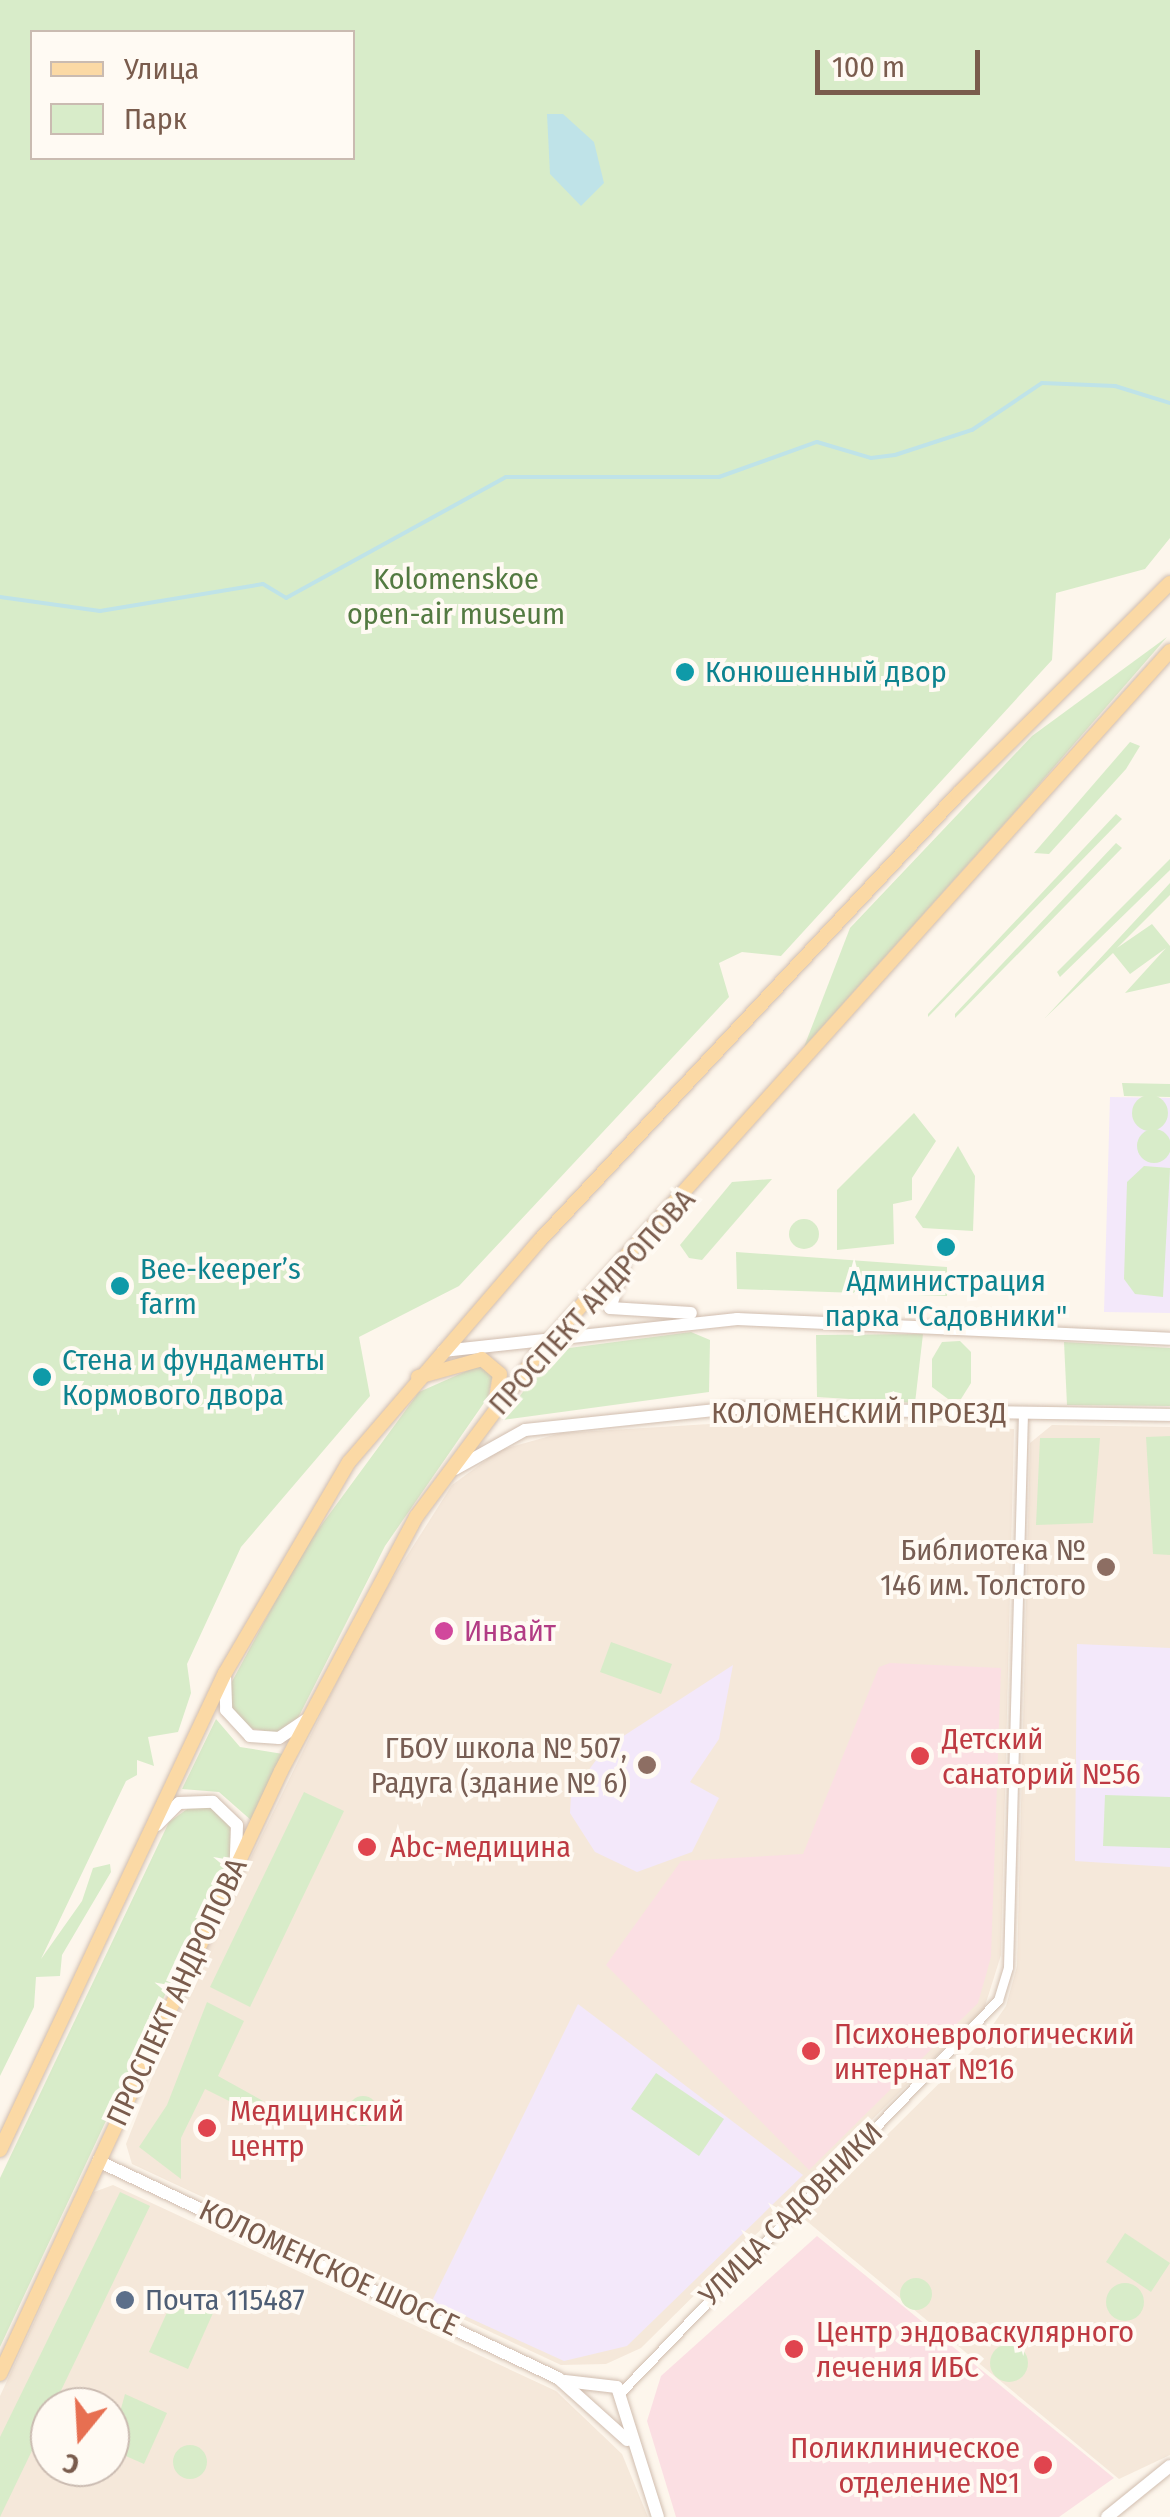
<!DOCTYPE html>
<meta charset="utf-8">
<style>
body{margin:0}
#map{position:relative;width:1170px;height:2517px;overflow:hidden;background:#fdf6ec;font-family:"Fira Sans Condensed",sans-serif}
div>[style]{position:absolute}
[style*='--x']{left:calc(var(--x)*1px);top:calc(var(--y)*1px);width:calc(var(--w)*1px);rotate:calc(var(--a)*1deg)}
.residential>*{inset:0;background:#f5e8da}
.education>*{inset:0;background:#f3e8fa}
.medical>*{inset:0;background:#fbdfe3}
.green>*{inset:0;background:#d8ecc9}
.round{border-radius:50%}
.water>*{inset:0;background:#bfe3e8}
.stream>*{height:4px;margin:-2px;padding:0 2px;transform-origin:2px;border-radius:2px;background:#bfe3e8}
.roads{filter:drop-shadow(0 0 2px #d1beb0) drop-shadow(0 0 2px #d1beb0)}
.street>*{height:9px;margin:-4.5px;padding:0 4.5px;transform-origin:4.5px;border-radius:4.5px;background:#fff}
.secondary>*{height:12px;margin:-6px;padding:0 6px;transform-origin:6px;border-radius:6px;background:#fff}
.primary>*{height:14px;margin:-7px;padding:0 7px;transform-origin:7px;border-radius:7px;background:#fbd9a5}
.dots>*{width:28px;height:28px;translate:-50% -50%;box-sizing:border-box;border:5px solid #fffaf3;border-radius:50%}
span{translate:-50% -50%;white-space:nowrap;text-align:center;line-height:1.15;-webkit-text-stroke:8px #fffaf3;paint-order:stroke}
.park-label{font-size:30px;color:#537a41}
.culture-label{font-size:30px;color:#0d838f}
.left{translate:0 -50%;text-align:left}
.street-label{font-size:30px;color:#7a5c4d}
.education-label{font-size:30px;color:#785e54}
.right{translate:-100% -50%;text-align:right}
.hotel-label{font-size:30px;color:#b23c85}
.health-label{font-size:30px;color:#be3a42}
.service-label{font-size:30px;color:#4e5e75}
.legend{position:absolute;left:30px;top:30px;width:325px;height:130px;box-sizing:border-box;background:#fffaf3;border:2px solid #cabbb1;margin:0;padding:12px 18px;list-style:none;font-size:30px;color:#7a5c4d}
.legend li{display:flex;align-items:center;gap:20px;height:50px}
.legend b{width:50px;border:2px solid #cabbb1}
.north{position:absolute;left:30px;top:2387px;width:100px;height:100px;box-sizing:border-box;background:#fffaf3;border:2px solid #cabbb1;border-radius:50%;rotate:198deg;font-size:28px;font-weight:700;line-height:40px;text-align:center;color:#7a5c4d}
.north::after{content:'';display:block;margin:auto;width:35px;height:45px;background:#e76f51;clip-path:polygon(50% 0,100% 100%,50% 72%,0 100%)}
.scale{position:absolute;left:815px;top:50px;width:165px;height:45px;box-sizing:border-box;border:5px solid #7a5c4d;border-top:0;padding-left:12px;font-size:30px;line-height:35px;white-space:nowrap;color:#7a5c4d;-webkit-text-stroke:8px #fffaf3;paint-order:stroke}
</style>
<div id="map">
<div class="residential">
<i style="clip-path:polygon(795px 1419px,1014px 1429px,1001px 1955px,984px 2009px,641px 2348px,606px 2364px,561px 2365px,132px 2164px,126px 2144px,189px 1984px,370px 1614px,452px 1485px,500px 1450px,561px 1433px)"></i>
<i style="clip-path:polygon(1052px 1425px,1170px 1427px,1170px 2455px,1119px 2479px,803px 2218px,981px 2042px,1006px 2006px,1017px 1966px,1030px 1443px)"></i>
<i style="clip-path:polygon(evenodd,113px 2185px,556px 2391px,622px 2454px,648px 2517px,0 2517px,0 2396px,94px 2192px,113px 2185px,50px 2407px,110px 2407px,110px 2467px,50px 2467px,50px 2407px)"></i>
</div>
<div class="education">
<i style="clip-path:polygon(1110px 1097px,1170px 1098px,1170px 1313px,1104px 1312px)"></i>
<i style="clip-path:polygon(1077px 1644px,1170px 1648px,1170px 1867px,1075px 1861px)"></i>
<i style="clip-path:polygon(733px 1665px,719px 1739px,690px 1782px,719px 1798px,692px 1852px,637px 1872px,595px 1852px,570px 1813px,571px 1794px,605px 1748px)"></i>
<i style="clip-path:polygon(578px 2004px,803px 2175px,627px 2346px,564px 2361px,432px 2301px)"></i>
</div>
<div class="medical">
<i style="clip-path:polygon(890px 1663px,1001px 1668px,991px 1957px,978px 2003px,809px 2170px,606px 1965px,681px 1861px,803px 1854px,879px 1667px)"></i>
<i style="clip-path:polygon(817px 2236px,1114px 2478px,1059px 2517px,676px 2517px,647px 2421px,661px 2376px)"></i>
</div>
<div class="green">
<i style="clip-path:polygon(evenodd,0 0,1170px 0,1170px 538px,1145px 569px,1056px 593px,1052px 660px,781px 956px,742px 952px,719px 963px,729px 997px,459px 1286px,359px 1337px,370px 1396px,241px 1547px,187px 1664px,191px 1693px,178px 1732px,148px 1737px,154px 1766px,137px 1760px,137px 1775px,126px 1781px,41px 1959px,82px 1901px,93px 1868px,110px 1864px,111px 1872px,62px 1955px,60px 1976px,36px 1977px,34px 2007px,0 2076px,0 0,32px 32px,352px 32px,352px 158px,32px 158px,32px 32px)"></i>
<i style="clip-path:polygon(1167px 637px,1022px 804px,804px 1047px,850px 928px,1032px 736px)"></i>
<i style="clip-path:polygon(1130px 742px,1140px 746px,1126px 769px,1049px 854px,1034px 853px)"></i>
<i style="clip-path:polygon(1116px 814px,1122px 819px,928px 1017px,928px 1014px)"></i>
<i style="clip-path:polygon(1116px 843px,1122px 848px,955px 1018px,955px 1014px)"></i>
<i style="clip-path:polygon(1170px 859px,1170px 870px,1060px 977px,1057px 972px)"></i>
<i style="clip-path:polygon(1170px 883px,1170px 895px,1117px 948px,1152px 924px,1170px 946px,1170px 983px,1125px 993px,1166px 948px,1130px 974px,1113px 953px,1045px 1018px)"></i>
<i style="clip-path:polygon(1122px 1083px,1170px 1084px,1170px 1097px,1124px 1096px)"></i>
<i class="round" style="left:1132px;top:1095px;width:36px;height:36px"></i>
<i style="clip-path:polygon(914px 1113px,936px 1141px,912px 1178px,912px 1200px,893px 1204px,894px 1244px,837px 1250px,837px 1190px)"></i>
<i class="round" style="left:1137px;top:1129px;width:34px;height:34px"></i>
<i style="clip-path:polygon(958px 1146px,975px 1176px,973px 1231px,923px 1228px,915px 1217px)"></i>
<i style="clip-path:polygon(1144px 1166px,1170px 1168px,1163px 1297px,1135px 1294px,1124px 1279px,1127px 1182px)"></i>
<i style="clip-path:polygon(772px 1179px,702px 1260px,689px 1258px,680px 1245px,732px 1182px)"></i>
<i class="round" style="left:789px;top:1219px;width:30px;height:30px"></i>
<i style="clip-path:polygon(736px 1252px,947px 1267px,947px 1296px,737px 1289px)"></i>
<i style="clip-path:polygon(691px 1332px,710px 1340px,709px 1392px,502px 1420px,554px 1350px)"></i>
<i style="clip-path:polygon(923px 1334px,915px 1403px,817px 1397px,816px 1335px)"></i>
<i style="clip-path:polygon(960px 1341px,971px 1352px,971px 1383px,961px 1399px,948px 1399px,932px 1387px,932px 1359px,942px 1342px)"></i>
<i style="clip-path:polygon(1064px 1342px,1170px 1348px,1170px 1406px,1067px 1405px)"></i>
<i style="clip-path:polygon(480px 1365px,493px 1373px,488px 1397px,385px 1546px,297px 1720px,277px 1733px,249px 1728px,231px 1709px,229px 1687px,303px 1550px,419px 1392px)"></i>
<i style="clip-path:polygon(1170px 1436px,1170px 1555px,1153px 1554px,1146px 1437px)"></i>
<i style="clip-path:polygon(1040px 1438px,1100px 1438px,1093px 1523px,1036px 1525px)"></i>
<i style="clip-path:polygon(611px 1642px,672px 1664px,661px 1694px,600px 1672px)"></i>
<i style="clip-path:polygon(216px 1719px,240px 1747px,283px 1754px,252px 1821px,219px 1792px,182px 1789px)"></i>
<i style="clip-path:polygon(304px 1792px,344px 1811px,250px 2007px,210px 1987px)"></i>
<i style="clip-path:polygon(1105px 1795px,1170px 1797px,1170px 1848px,1103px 1846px)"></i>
<i style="clip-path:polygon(190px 1807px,211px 1808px,230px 1826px,232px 1852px,0 2347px,0 2178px,169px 1822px)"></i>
<i style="clip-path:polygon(207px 2002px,244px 2021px,218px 2076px,263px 2101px,253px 2113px,205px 2089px,181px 2138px,181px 2179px,139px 2147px,167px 2105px)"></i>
<i style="clip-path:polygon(656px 2073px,724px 2119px,699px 2156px,631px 2109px)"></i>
<i class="round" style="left:348px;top:2096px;width:30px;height:30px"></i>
<i style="clip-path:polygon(120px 2192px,150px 2206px,0 2517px,0 2437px)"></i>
<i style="clip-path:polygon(1125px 2233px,1170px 2263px,1151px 2292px,1106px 2262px)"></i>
<i class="round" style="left:900px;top:2278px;width:32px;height:32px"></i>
<i class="round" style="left:1106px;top:2283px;width:38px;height:38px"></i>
<i style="clip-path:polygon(175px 2295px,213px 2313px,188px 2369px,149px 2352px)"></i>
<i class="round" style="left:990px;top:2344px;width:38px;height:38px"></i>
<i style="clip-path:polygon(125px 2394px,167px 2413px,144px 2464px,110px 2449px)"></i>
<i class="round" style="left:173px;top:2445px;width:34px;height:34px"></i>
</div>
<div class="water">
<i style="clip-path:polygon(547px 114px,563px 114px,594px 142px,604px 183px,581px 206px,550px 174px)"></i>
</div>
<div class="stream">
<i style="--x:0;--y:597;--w:101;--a:8"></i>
<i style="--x:100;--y:611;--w:165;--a:-9.4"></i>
<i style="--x:263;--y:584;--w:27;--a:31"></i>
<i style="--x:286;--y:598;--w:251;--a:-28.8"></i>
<i style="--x:506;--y:477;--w:213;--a:0"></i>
<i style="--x:719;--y:477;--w:104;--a:-19.7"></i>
<i style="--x:817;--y:442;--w:56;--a:16.5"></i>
<i style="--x:871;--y:458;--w:24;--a:-7"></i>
<i style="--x:895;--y:455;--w:81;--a:-18"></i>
<i style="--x:972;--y:430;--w:84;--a:-33.9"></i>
<i style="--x:1042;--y:383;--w:73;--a:2.4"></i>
<i style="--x:1115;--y:386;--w:58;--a:17.2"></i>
</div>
<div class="roads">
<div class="street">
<i style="--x:621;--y:2392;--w:544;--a:-46.12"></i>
<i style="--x:998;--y:2000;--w:34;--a:-73"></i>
<i style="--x:1008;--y:1967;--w:553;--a:-88.45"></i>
</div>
<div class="secondary">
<i style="--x:624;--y:1266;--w:44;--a:108.4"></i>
<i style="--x:610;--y:1308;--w:81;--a:3.5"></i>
<i style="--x:443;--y:1351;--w:296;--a:-6.2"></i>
<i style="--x:737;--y:1319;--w:433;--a:2.6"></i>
<i style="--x:455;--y:1469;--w:80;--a:-29.1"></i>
<i style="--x:525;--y:1430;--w:209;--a:-6"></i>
<i style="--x:733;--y:1408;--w:437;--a:0.9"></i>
<i style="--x:225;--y:1675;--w:35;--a:88"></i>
<i style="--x:226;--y:1710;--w:35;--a:47"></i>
<i style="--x:250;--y:1736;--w:29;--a:4"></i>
<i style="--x:279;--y:1738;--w:34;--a:-34"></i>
<i style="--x:157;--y:1825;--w:31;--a:-45"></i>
<i style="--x:179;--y:1803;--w:34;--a:-2"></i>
<i style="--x:213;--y:1802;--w:33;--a:44"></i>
<i style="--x:237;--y:1825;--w:33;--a:92"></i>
<i style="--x:98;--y:2161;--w:509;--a:25.26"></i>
<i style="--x:558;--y:2378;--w:93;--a:41.9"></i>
<i style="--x:565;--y:2381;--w:52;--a:6.6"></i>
<i style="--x:617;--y:2387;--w:136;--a:72.5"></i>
<i style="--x:1107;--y:2517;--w:81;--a:-39"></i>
</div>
<div class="primary">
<i style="--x:418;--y:1377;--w:66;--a:-15.7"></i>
<i style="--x:482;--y:1359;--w:23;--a:40"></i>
<i style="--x:500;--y:1374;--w:26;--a:99"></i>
<i style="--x:0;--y:2150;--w:527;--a:-64.75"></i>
<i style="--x:225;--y:1673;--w:245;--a:-59.6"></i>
<i style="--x:349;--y:1462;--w:294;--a:-49.3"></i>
<i style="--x:541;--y:1239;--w:610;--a:-46.86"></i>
<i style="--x:958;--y:794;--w:299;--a:-44.9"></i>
<i style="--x:0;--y:2374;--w:665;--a:-65.01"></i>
<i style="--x:281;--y:1771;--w:288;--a:-62"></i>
<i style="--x:416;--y:1517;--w:201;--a:-53.3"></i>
<i style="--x:536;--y:1356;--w:948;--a:-48.04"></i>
</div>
</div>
<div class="dots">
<i style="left:685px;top:672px;background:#0f9aa8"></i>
<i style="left:946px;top:1247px;background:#0f9aa8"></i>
<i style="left:120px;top:1286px;background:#0f9aa8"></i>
<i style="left:42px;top:1377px;background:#0f9aa8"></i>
<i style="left:1106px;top:1567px;background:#8d6e63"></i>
<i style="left:444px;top:1631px;background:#d1479c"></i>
<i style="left:920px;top:1756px;background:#e0444e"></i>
<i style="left:647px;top:1765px;background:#8d6e63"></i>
<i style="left:367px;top:1847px;background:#e0444e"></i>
<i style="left:811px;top:2051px;background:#e0444e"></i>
<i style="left:207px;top:2128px;background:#e0444e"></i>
<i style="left:125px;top:2300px;background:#5c6f8a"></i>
<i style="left:794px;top:2349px;background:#e0444e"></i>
<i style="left:1043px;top:2465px;background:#e0444e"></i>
</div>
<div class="park-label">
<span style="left:456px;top:596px">Kolomenskoe<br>open-air museum</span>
</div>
<div class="culture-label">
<span class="left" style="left:705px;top:672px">Конюшенный двор</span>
<span class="left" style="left:140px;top:1286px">Bee-keeper’s<br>farm</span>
<span style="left:946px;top:1298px">Администрация<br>парка "Садовники"</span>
<span class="left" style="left:62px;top:1377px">Стена и фундаменты<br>Кормового двора</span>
</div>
<div class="street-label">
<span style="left:592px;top:1302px;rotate:-48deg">ПРОСПЕКТ АНДРОПОВА</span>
<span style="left:859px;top:1413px">КОЛОМЕНСКИЙ ПРОЕЗД</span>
<span style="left:177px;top:1992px;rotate:-65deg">ПРОСПЕКТ АНДРОПОВА</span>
<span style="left:791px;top:2214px;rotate:-45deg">УЛИЦА САДОВНИКИ</span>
<span style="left:329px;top:2268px;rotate:25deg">КОЛОМЕНСКОЕ ШОССЕ</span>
</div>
<div class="education-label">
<span class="right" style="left:1086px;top:1567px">Библиотека №<br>146 им. Толстого</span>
<span class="right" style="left:627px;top:1765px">ГБОУ школа № 507,<br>Радуга (здание № 6)</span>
</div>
<div class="hotel-label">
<span class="left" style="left:464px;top:1631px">Инвайт</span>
</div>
<div class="health-label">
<span class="left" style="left:942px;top:1756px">Детский<br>санаторий №56</span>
<span class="left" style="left:390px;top:1847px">Abc-медицина</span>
<span class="left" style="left:834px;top:2051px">Психоневрологический<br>интернат №16</span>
<span class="left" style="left:230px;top:2128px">Медицинский<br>центр</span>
<span class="left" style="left:816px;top:2349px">Центр эндоваскулярного<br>лечения ИБС</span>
<span class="right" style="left:1020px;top:2465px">Поликлиническое<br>отделение №1</span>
</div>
<div class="service-label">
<span class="left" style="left:145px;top:2300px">Почта 115487</span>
</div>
<ul class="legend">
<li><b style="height:12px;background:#fbd9a5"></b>Улица</li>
<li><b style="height:28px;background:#d8ecc9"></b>Парк</li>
</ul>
<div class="north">С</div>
<div class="scale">100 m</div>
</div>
